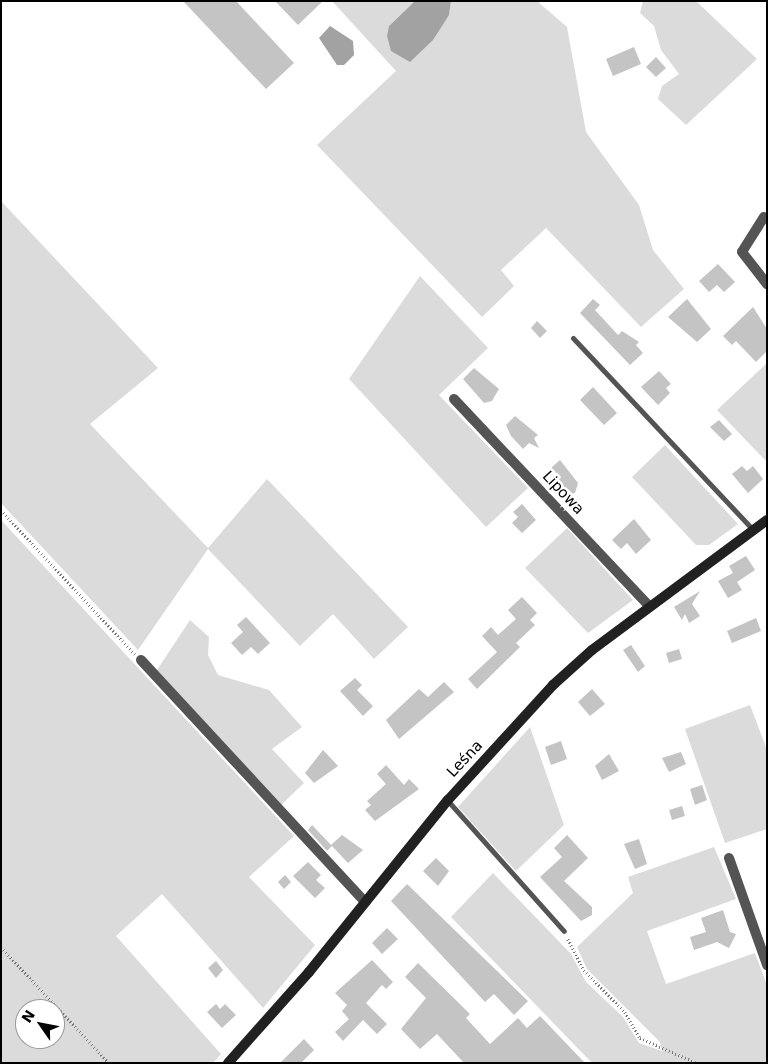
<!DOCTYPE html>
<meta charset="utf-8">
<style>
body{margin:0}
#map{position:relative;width:768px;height:1064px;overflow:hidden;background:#fff;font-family:"DejaVu Sans",sans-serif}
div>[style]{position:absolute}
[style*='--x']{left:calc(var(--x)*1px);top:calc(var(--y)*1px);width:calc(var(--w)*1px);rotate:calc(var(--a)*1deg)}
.green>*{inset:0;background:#dbdbdb}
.water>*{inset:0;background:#a2a2a2}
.building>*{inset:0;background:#c4c4c4}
.path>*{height:2.5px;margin-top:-1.25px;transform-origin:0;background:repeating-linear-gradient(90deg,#767676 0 1px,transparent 0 3.5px)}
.lane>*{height:5px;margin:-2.5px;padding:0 2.5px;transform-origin:2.5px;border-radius:2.5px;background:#545454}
.street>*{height:10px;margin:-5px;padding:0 5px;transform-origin:5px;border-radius:5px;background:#545454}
.secondary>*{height:10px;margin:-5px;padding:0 5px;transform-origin:5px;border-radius:5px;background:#212121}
span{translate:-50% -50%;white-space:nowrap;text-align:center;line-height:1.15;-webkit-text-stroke:5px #fff;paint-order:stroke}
.street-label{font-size:15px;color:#000}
.frame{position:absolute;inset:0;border:2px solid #000;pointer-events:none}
.north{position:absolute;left:15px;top:999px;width:50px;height:50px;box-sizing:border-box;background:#fff;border:1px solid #999;border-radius:50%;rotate:303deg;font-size:14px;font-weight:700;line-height:20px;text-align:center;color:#000}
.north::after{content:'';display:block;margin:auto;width:18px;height:22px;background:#000;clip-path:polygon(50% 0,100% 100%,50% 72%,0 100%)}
</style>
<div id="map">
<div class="green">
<i style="clip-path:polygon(332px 1px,415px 1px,389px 26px,449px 15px,451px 1px,537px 1px,567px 27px,586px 132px,639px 205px,653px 250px,684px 289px,641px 327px,546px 228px,501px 270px,514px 286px,482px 317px,317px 145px,396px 71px)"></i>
<i style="clip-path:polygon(643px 1px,696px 1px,757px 59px,686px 125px,658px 99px,662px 86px,679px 74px,661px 50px,654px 26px,640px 13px)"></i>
<i style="clip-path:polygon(1px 201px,158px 368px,90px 424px,208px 548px,267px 479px,408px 627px,374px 659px,333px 614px,300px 646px,208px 549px,138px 650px,1px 503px)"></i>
<i style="clip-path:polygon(420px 276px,488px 348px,439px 395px,528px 488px,486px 527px,349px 379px)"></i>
<i style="clip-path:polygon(767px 363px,767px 462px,717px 410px)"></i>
<i style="clip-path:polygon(665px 445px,738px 524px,709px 545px,696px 545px,632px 477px)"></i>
<i style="clip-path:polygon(evenodd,1px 520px,294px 836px,249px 877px,315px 945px,263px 1008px,162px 894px,116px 936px,221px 1054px,213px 1063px,1px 1063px,1px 520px,25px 1009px,55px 1009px,55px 1039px,25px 1039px,25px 1009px)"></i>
<i style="clip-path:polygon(567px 528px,633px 600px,588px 633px,525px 568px)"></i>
<i style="clip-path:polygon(190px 620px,209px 637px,208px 655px,218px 675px,269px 690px,302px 727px,272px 749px,304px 783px,281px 805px,157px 670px)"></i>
<i style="clip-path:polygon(750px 705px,767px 750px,767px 829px,725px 843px,685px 729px)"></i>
<i style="clip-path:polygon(530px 727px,564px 825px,516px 871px,458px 807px)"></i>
<i style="clip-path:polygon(714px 847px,736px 899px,647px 931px,666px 984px,755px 953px,767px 985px,767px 1063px,592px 1063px,451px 917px,493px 873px,571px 954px,586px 982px,623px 1017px,639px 1043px,662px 1051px,660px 1042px,587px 969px,577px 947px,633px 893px,628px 877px)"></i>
</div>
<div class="water">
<i style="clip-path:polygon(415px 1px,451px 1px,449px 15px,433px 40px,410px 62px,391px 51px,387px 36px,389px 26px)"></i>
<i style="clip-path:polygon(330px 26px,353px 41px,354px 55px,344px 65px,337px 65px,319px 38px)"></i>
</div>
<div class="building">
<i style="clip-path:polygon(183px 1px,236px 1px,294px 63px,266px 89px)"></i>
<i style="clip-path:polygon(275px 1px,323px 1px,298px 25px)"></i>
<i style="clip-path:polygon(634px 47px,641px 64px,613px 76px,606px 59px)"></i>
<i style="clip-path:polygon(656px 57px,666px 68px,656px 77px,646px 67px)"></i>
<i style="clip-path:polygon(718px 264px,735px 282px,724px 292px,717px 285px,709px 292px,699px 281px)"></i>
<i style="clip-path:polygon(593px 299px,600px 305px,595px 310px,618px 335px,622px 331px,639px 342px,636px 345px,643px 353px,630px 365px,580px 313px)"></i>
<i style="clip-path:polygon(687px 299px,711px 329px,697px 342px,668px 317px)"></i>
<i style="clip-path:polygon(753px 307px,767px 329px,767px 351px,756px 362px,736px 341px,732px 345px,723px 336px)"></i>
<i style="clip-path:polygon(537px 321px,547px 331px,540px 338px,531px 328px)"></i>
<i style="clip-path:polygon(474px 368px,499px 389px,492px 401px,484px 403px,463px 379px)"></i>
<i style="clip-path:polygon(659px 371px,671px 384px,666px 388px,670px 393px,658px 405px,641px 387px)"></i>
<i style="clip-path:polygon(593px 387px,617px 413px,604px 425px,580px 400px)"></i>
<i style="clip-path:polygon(515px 416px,538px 435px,534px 438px,539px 448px,529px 443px,523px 449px,511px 436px,506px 425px)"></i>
<i style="clip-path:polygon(719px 420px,732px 434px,724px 441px,710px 427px)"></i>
<i style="clip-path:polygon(560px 460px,578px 483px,575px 493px,566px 495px,553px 481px,559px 476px,551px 468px)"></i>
<i style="clip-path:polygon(742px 466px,747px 471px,753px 466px,763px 479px,748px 493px,732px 474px)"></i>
<i style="clip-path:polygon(522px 504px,536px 520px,522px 533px,512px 523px,518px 517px,513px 512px)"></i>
<i style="clip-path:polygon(634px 519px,651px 540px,636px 554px,627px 543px,621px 549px,612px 540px)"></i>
<i style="clip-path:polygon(746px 556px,755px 570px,737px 582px,742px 590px,728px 598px,718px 581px,733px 573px,729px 566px)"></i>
<i style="clip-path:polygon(700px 591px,692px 604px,700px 616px,689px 623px,685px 614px,682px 620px,674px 607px)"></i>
<i style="clip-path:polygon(522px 597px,537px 613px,530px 620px,535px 625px,516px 643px,520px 647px,477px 689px,468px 679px,497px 652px,482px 636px,491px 627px,498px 635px,516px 619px,508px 610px)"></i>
<i style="clip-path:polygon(246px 617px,270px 643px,258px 654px,251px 647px,242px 655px,231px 643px,243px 632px,237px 625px)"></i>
<i style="clip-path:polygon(756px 618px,761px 631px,732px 643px,727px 631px)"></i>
<i style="clip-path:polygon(631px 645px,645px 666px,638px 672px,623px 650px)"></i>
<i style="clip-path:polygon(679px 649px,682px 659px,669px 663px,666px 653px)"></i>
<i style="clip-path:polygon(355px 678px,362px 685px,357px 690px,373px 706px,363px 716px,340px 691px)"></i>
<i style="clip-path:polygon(444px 682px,454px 692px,399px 739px,386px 720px,419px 689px,428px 697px)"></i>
<i style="clip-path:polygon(592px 689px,605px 704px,590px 716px,578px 702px)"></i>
<i style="clip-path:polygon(561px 741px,567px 759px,551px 765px,545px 747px)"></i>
<i style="clip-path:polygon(323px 750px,338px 766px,314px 783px,305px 773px)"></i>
<i style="clip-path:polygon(681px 752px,686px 764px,669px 772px,662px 758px)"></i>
<i style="clip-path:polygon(609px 754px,619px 771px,602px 780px,595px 766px)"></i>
<i style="clip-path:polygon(386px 765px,404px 785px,409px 779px,419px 789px,375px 821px,365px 810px,371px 805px,367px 801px,386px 784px,377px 774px)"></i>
<i style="clip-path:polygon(702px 785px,707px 800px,695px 805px,690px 789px)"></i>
<i style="clip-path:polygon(682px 806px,685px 816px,672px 820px,669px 810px)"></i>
<i style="clip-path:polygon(312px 825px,331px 845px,342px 835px,363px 850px,348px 863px,332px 846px,327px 851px,308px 830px)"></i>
<i style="clip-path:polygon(567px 835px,588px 858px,564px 881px,592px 907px,592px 915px,581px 921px,540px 877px,562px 857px,554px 848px)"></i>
<i style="clip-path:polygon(639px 839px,647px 864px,635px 869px,624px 844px)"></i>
<i style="clip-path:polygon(436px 858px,449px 871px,438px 886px,423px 871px)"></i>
<i style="clip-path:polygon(308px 862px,321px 875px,316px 880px,325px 888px,315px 898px,293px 876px)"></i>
<i style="clip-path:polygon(285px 875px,291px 882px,284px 889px,278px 882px)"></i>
<i style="clip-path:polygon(407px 884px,528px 1001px,514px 1015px,494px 994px,485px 1002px,391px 901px)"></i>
<i style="clip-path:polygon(723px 910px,730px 932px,736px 934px,729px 948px,717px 942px,694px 950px,690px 937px,706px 932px,701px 918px)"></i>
<i style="clip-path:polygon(387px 928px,398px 939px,382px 954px,372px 943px)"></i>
<i style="clip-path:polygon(372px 960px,393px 982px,386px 989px,382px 985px,366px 1003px,387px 1024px,377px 1034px,363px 1020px,343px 1041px,335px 1032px,349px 1019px,342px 1011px,347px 1005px,335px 993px)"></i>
<i style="clip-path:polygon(216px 961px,223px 970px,216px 978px,208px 968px)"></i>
<i style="clip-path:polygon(418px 963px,470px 1014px,466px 1018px,490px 1044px,518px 1018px,527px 1028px,540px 1016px,585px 1063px,464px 1063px,437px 1034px,420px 1049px,401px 1029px,426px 998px,405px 977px)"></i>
<i style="clip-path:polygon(216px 1004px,220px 1009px,225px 1004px,236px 1015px,222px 1028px,207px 1012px)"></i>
<i style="clip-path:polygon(304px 1039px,314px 1050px,301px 1063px,280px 1063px)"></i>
</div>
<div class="path">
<i style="--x:1;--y:510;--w:197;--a:47.1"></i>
<i style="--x:568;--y:939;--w:35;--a:63"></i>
<i style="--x:584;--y:970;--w:59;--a:45.7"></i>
<i style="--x:625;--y:1012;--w:30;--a:60"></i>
<i style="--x:640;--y:1038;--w:62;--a:23.7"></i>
<i style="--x:1;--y:947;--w:158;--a:47"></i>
</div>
<div class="lane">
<i style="--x:573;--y:338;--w:263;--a:46.8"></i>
<i style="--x:448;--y:801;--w:174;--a:48.3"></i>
</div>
<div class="street">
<i style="--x:764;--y:217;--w:41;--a:122.2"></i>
<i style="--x:742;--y:252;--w:41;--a:52"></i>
<i style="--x:454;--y:399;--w:284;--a:46.7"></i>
<i style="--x:141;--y:660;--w:330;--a:47.2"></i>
<i style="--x:729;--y:858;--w:114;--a:70.4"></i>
</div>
<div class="secondary">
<i style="--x:228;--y:1063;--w:122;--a:-48.3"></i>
<i style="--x:309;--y:972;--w:221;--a:-51.1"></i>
<i style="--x:448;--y:800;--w:156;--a:-47.6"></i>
<i style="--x:553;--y:685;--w:52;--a:-41.9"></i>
<i style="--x:592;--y:650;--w:218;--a:-36.6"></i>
</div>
<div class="street-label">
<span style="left:563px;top:493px;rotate:47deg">Lipowa</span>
<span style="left:465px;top:759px;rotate:-47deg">Leśna</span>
</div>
<div class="frame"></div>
<div class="north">N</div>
</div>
